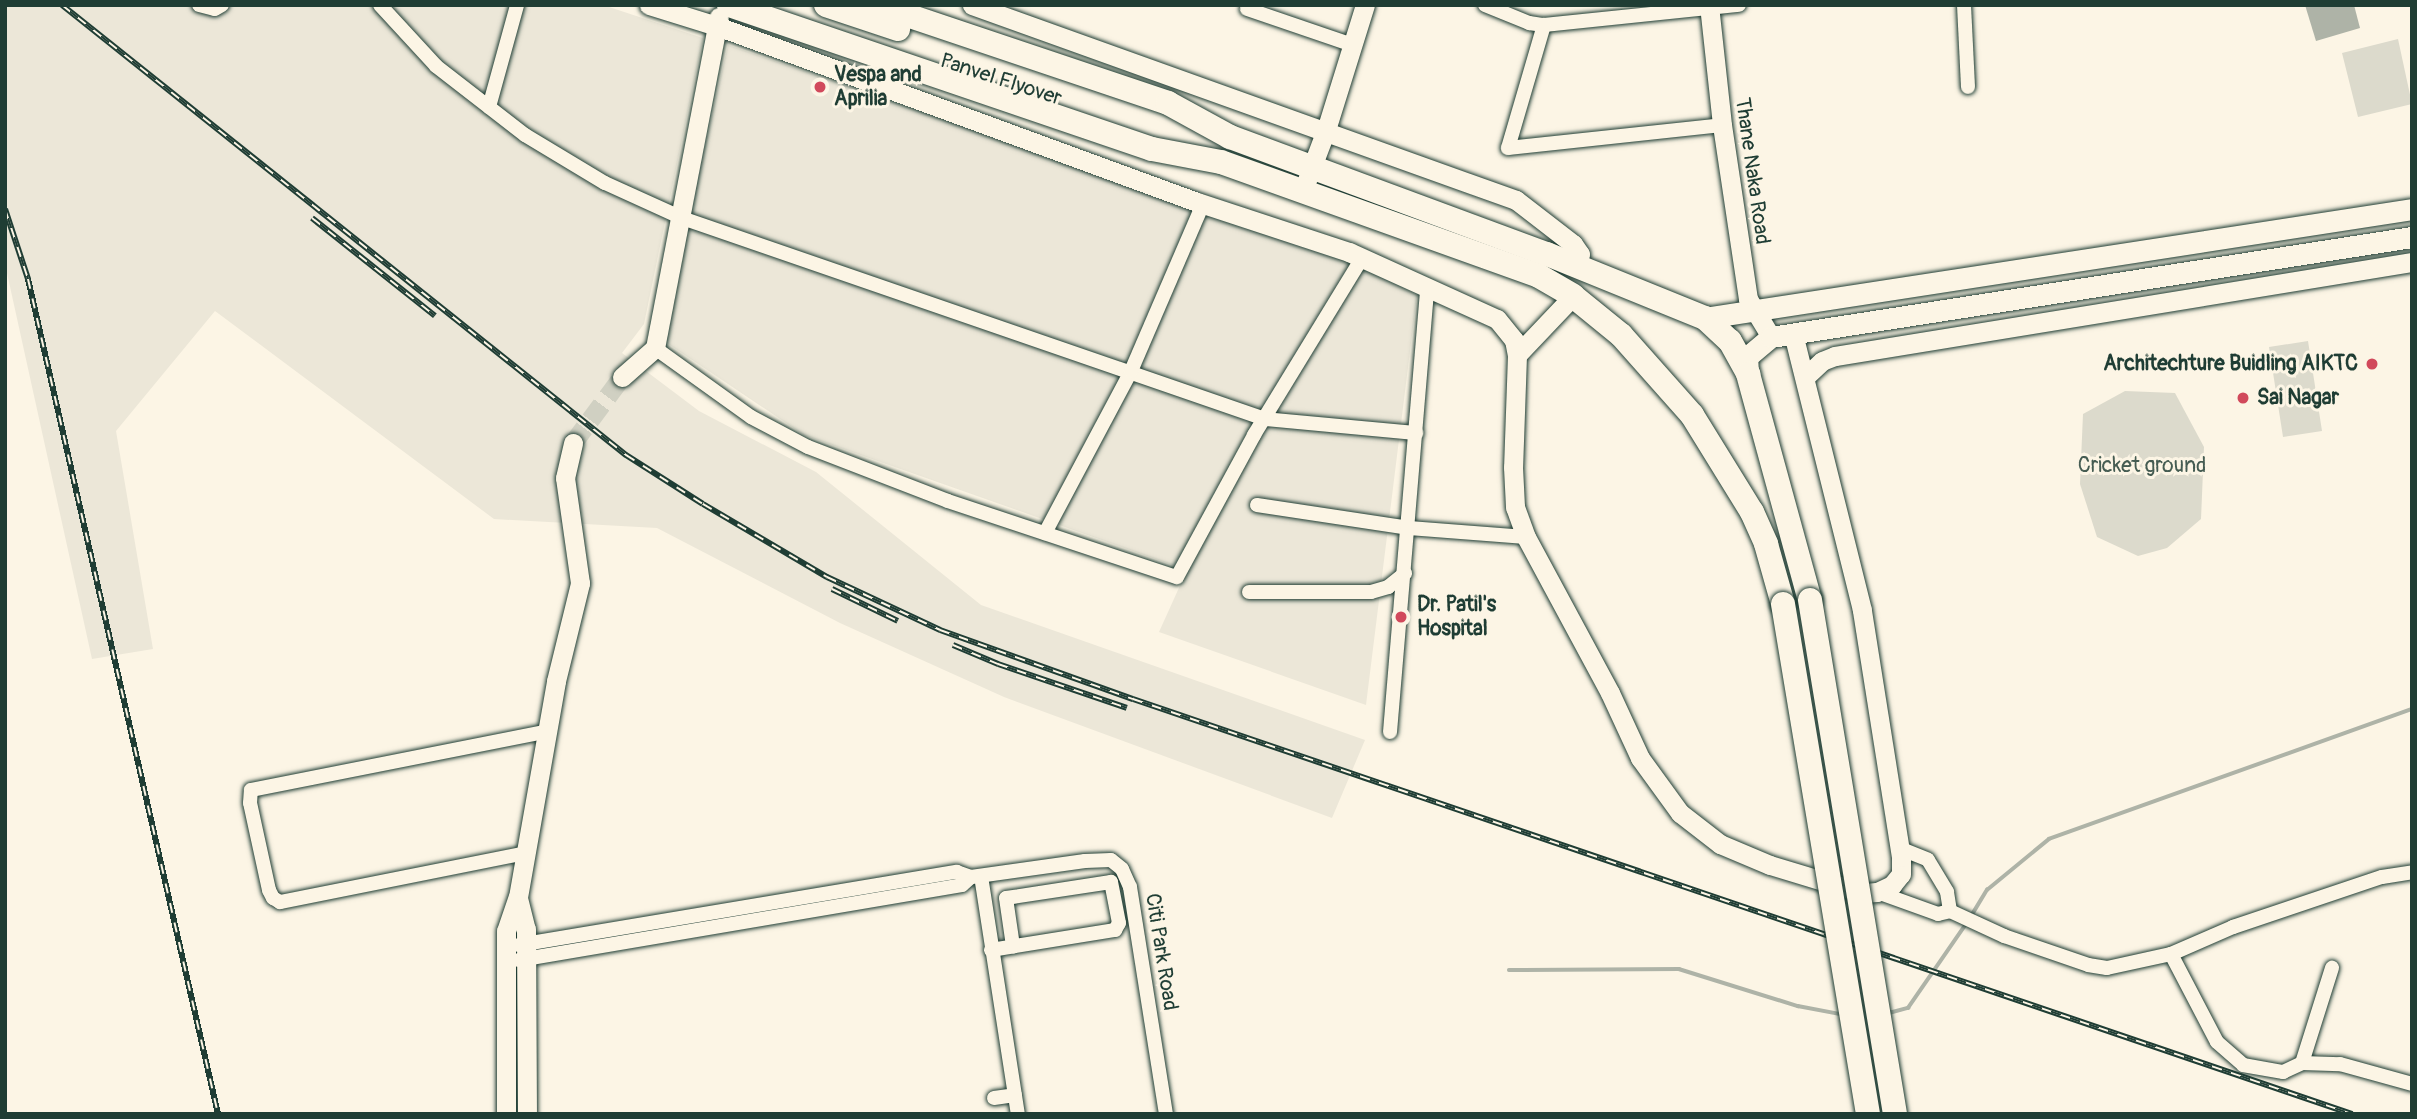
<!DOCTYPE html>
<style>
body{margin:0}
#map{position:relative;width:2417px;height:1119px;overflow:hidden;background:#fcf5e5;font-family:Pangolin,sans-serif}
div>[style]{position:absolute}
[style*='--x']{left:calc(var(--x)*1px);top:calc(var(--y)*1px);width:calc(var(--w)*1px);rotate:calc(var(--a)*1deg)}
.built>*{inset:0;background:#ece7d8}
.green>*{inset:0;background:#dcdacc}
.water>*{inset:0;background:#aeb3a7}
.stream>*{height:3.5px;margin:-1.75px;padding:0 1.75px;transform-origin:1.75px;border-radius:1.75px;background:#aeb3a7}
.secondary-tunnel>*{height:19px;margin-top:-9.5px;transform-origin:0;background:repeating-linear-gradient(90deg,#d0d0c2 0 19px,transparent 0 29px)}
.roads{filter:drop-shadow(0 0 2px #1f3d34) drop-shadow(0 0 2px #1f3d34)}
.street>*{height:14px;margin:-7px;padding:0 7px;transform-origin:7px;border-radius:7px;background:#fcf5e5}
.secondary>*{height:19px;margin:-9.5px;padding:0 9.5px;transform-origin:9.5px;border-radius:9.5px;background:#fcf5e5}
.primary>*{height:21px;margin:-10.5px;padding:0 10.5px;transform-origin:10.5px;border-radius:10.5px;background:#fcf5e5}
.highway>*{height:24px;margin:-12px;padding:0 12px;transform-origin:12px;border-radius:12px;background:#fcf5e5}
.rail>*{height:6px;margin-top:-3px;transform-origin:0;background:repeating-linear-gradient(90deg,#fcf5e5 0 10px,#1f3d34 0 20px);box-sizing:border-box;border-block:2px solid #1f3d34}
.bridges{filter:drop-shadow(0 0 2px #1f3d34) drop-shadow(0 0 2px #1f3d34)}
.highway-bridge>*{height:24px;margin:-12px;padding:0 12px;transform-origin:12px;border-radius:12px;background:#fcf5e5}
.dots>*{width:19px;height:19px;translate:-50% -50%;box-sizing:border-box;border:4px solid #fcf5e5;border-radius:50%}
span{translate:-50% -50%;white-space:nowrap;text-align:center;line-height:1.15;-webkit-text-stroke:6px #fcf5e5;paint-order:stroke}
.poi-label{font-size:21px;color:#1f3d34;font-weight:700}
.left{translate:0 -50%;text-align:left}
.right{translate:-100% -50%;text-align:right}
.street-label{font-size:21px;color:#1f3d34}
.park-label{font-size:21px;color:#455c52}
.frame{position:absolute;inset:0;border:7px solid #1f3d34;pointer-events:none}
</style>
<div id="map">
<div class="built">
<i style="clip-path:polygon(5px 5px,603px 5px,703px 38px,644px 324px,622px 353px,699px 411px,816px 472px,981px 605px,1365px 740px,1332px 818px,1004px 697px,840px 623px,657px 528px,494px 519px,215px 311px,116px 431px,153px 649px,92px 659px,5px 264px)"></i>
<i style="clip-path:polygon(728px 45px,1345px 258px,1417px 295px,1366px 705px,1159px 632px,1187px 570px,804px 435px,661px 339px)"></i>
</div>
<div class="green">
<i style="clip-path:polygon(2398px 39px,2412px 104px,2358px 117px,2342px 53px)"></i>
<i style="clip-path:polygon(2308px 341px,2322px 431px,2283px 437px,2269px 347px)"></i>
<i style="clip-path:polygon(2125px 391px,2175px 393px,2204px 447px,2201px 519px,2167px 548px,2138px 556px,2097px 537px,2080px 484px,2083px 414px)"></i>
</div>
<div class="water">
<i style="clip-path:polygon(2305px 5px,2354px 5px,2360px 28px,2316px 41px)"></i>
</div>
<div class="stream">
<i style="--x:1970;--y:918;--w:33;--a:-59"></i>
<i style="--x:1987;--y:890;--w:80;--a:-39.4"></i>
<i style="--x:2049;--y:839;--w:386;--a:-19.7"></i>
<i style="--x:1509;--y:970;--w:170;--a:-0.3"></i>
<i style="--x:1679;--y:969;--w:125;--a:17.3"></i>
<i style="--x:1798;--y:1006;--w:43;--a:10.8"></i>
<i style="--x:1889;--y:1013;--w:20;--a:-15"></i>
<i style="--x:1908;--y:1008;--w:102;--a:-55.4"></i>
</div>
<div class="secondary-tunnel">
<i style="--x:573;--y:443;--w:82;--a:-53.4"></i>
</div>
<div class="roads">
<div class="street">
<i style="--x:199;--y:5;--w:16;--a:14"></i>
<i style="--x:215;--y:9;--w:8;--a:-30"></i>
<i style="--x:380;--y:5;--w:83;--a:47.4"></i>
<i style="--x:436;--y:66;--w:113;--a:37.8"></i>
<i style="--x:525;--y:135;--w:93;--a:31"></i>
<i style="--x:605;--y:183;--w:85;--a:24.4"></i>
<i style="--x:682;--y:218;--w:617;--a:19.02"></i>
<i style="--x:1265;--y:419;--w:152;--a:5.3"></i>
<i style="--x:1485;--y:5;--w:48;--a:22.2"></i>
<i style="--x:1529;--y:23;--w:15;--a:8"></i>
<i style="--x:1544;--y:25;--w:196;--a:-5.9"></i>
<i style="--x:1964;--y:5;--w:82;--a:87.2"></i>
<i style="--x:1247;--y:9;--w:112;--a:18.8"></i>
<i style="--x:1544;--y:25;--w:128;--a:106.3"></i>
<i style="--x:1508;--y:148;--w:215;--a:-6.1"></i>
<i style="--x:489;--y:107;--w:106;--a:-74.6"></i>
<i style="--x:655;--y:348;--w:118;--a:35.7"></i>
<i style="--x:751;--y:417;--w:64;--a:27.8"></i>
<i style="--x:808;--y:447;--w:150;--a:21.1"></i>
<i style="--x:948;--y:501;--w:241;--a:18.4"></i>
<i style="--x:1177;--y:577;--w:162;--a:-61.5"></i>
<i style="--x:1254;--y:435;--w:207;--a:-58.6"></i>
<i style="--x:1257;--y:505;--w:154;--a:8.6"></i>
<i style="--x:1409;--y:528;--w:117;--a:4.4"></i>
<i style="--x:1045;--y:533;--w:183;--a:-62"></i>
<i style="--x:1131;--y:371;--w:182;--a:-66.7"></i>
<i style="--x:1249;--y:592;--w:122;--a:0"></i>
<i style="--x:1371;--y:592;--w:18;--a:-16"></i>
<i style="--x:1388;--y:587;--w:22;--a:-39"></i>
<i style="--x:1390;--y:732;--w:447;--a:-85.2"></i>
<i style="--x:1899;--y:848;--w:31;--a:22"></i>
<i style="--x:1928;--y:860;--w:37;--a:59"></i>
<i style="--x:1947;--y:892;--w:19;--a:81"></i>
<i style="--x:526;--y:853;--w:251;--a:168.7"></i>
<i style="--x:280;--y:902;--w:8;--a:-150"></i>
<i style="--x:273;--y:898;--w:9;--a:-117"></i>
<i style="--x:269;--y:890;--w:89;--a:-102.3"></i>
<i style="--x:250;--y:803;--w:13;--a:-86"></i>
<i style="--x:251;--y:790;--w:304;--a:-11.2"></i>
<i style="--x:981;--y:876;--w:241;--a:81.2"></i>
<i style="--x:1877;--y:892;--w:65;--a:19.8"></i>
<i style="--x:1938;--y:914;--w:12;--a:-14"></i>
<i style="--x:1950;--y:911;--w:60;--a:24.8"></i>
<i style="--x:2004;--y:936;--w:89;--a:19"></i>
<i style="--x:2088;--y:965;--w:19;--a:9"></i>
<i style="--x:2107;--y:968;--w:66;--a:-12.3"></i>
<i style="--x:2171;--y:954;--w:68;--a:-23.5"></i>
<i style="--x:2233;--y:927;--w:157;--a:-18.6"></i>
<i style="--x:2382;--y:877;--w:30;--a:-9"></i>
<i style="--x:519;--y:945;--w:444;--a:-9.5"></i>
<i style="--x:957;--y:872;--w:15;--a:20"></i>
<i style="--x:971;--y:877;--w:115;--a:-8"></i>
<i style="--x:1085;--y:861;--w:26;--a:-2"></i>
<i style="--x:1111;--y:860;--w:14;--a:39"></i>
<i style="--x:1122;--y:869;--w:20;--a:66"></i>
<i style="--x:1130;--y:887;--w:230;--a:81"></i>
<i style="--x:991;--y:950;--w:126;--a:-9.2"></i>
<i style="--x:1115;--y:930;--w:8;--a:-60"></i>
<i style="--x:1119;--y:923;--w:42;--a:-101"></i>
<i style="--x:1111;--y:882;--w:106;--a:171.3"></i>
<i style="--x:1006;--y:898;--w:49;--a:81.7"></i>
<i style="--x:2171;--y:954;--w:99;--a:62.4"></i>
<i style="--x:2217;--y:1042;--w:35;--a:41"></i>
<i style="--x:2243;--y:1065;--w:41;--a:9.9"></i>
<i style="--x:2283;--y:1072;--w:21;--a:-25"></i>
<i style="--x:2302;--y:1063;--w:38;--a:2"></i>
<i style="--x:2340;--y:1064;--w:75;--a:15.5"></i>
<i style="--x:519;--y:960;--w:449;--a:-9.6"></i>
<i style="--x:962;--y:885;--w:12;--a:-42"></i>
<i style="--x:2302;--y:1063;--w:100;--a:-72.5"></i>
<i style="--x:994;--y:1098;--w:21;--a:-8"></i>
</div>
<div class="secondary">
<i style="--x:649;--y:5;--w:71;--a:17.2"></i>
<i style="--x:717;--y:26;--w:511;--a:20.14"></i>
<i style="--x:1197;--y:202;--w:160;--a:18.2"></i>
<i style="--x:1349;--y:252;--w:162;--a:24.4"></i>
<i style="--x:1497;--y:319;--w:27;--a:51"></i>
<i style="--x:1514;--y:340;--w:15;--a:79"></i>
<i style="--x:1517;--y:355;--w:112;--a:92"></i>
<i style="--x:1513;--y:467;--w:40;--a:87.1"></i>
<i style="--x:1515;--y:507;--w:32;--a:70"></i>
<i style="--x:1526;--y:537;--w:177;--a:61.7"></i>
<i style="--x:1610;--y:693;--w:72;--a:65.2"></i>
<i style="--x:1640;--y:758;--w:68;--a:54"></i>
<i style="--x:1680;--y:813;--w:51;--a:37.8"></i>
<i style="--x:1720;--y:844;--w:54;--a:22.8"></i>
<i style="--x:1770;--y:865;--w:97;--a:16.8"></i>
<i style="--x:1863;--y:893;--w:14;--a:-4"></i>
<i style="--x:1877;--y:892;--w:17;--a:-25"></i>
<i style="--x:1892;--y:885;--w:14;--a:-51"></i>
<i style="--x:1901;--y:874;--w:17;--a:-90"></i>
<i style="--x:1901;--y:857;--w:250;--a:-99"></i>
<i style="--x:1862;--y:610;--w:284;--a:-104"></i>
<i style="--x:972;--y:5;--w:578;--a:19.72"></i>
<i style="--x:1516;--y:200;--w:72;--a:37.7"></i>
<i style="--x:1573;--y:244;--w:12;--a:55"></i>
<i style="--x:1580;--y:254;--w:13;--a:108"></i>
<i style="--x:1709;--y:5;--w:121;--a:83.8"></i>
<i style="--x:1722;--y:125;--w:176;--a:81.5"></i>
<i style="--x:1748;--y:299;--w:44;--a:58.8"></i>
<i style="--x:1307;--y:180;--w:53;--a:-69.2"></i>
<i style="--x:1326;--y:130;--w:131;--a:-72.7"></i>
<i style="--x:1517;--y:355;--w:81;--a:-46.5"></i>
<i style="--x:622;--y:377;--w:44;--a:-41.3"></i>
<i style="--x:655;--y:348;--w:337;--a:-79.1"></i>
<i style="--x:1805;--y:377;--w:23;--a:-43"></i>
<i style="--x:1822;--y:361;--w:14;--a:-21"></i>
<i style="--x:1835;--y:356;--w:585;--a:-9.25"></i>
<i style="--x:518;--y:898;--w:32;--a:76"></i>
<i style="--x:526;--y:929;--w:185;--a:89.7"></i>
<i style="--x:506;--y:1114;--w:183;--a:-90"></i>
<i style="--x:506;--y:931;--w:36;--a:-71"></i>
<i style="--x:518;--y:897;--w:219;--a:-80"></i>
<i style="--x:556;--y:681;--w:101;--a:-76.2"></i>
<i style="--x:580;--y:583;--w:106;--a:-98.1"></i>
<i style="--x:565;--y:478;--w:36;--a:-77"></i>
</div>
<div class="primary">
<i style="--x:1705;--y:318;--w:715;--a:-8.76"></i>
<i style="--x:1748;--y:374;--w:17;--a:-93"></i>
<i style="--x:1747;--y:357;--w:31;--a:-40"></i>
<i style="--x:1771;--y:337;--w:649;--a:-8.87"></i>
</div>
<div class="highway">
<i style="--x:729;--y:5;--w:447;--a:18.8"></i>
<i style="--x:1152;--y:149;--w:70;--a:10.7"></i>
<i style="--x:1221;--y:162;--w:338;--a:19.7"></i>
<i style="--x:1539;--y:276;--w:39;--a:30"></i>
<i style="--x:1573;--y:296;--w:62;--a:39.1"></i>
<i style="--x:1621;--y:335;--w:107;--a:48.4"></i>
<i style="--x:1692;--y:415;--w:114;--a:58.3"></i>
<i style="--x:1752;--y:512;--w:35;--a:66"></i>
<i style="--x:1766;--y:544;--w:62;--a:74.2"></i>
<i style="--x:826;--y:5;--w:76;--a:18.4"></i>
<i style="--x:877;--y:5;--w:307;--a:18.6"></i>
<i style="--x:1168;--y:103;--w:71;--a:28.7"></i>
<i style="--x:1230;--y:137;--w:338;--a:20.3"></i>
<i style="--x:1547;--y:254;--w:170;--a:22.1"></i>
<i style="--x:1705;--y:318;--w:34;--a:43"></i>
<i style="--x:1730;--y:341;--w:38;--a:61"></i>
<i style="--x:1748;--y:374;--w:234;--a:74.7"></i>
</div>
</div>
<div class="rail">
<i style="--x:62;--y:5;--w:722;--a:38.59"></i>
<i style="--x:626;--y:455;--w:91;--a:32.5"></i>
<i style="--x:703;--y:504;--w:144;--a:30.5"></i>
<i style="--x:827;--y:577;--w:125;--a:25.1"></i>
<i style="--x:940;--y:630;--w:205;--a:19.7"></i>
<i style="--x:1133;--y:699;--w:1288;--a:18.8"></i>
<i style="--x:5;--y:209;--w:74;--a:71.8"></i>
<i style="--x:28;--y:279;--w:856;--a:77.18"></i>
<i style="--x:312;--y:218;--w:157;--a:38.5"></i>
<i style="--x:832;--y:589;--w:73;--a:25.9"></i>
<i style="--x:953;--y:645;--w:49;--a:22.9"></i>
<i style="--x:998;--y:664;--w:136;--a:18.8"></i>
</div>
<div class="bridges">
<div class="highway-bridge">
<i style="--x:1810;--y:600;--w:521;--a:80.61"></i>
<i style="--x:1783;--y:604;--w:517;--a:80.54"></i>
</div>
</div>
<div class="dots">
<i style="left:820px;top:87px;background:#d1495b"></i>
<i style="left:2372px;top:364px;background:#d1495b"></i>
<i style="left:2243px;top:398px;background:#d1495b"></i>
<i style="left:1401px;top:617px;background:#d1495b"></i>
</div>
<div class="poi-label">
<span class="left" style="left:834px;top:87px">Vespa and<br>Aprilia</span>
<span class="right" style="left:2358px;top:364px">Architechture Buidling AIKTC</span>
<span class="left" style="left:2257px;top:398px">Sai Nagar</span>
<span class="left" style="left:1417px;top:617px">Dr. Patil's<br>Hospital</span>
</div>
<div class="street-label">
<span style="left:1001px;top:80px;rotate:18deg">Panvel Flyover</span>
<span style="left:1752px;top:171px;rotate:82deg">Thane Naka Road</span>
<span style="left:1161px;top:952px;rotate:81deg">Citi Park Road</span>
</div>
<div class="park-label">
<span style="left:2142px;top:466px">Cricket ground</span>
</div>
<div class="frame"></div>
</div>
